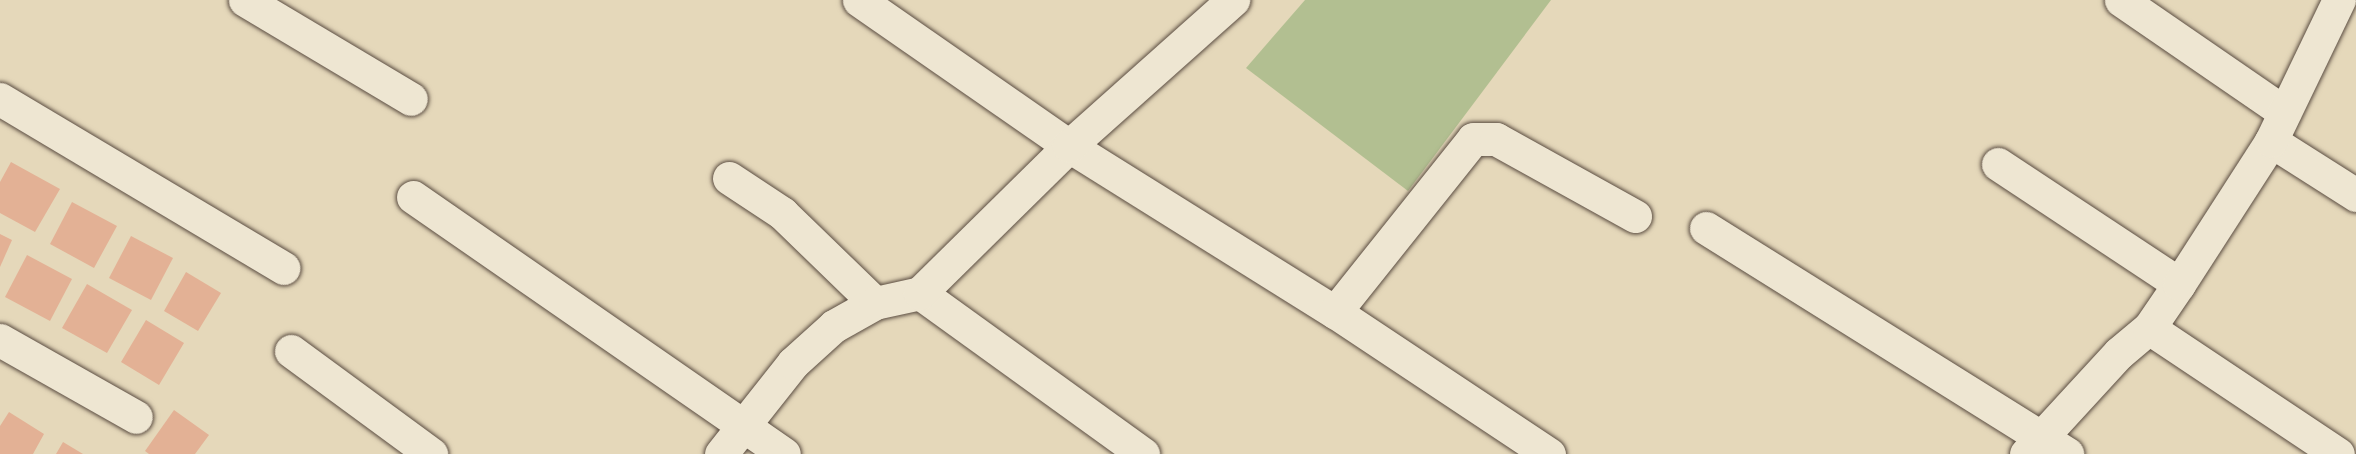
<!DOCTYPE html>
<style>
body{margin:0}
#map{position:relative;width:2356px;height:454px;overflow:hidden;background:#e5d8ba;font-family:Vollkorn,serif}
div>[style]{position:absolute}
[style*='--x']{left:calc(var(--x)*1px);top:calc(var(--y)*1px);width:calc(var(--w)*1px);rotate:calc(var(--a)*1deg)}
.green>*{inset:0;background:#b2bf91}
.building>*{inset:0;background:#e3b195}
.roads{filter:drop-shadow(0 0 2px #5a4c41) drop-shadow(0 0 2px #5a4c41)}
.street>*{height:33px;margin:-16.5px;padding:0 16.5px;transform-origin:16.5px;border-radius:16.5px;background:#eee6d2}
span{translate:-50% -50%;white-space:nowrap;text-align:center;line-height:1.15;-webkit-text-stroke:6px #eee6d2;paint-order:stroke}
</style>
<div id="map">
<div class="green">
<i style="clip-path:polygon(1305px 0,1551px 0,1408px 191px,1246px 68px)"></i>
</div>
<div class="building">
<i style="clip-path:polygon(11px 162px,60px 189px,35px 232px,0 213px,0 182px)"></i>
<i style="clip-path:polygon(72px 202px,117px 226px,94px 268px,50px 244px)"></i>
<i style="clip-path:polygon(0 234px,12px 240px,0 267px)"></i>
<i style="clip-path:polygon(131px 236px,173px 258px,151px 300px,109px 278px)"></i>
<i style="clip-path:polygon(27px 255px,72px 279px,50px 321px,5px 297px)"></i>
<i style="clip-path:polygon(186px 272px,221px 293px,198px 331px,164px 311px)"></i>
<i style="clip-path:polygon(87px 284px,132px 310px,107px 353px,62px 328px)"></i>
<i style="clip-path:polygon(146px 320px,184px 343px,159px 385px,121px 362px)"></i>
<i style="clip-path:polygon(174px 410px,209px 435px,195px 454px,149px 454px,145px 451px)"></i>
<i style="clip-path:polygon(9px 412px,44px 434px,33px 454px,0 454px,0 426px)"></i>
<i style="clip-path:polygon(63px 442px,83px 454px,56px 454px)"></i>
</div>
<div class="roads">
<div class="street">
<i style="--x:245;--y:0;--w:193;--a:30.8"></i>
<i style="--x:859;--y:0;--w:256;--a:34.8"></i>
<i style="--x:1069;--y:146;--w:314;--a:32"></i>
<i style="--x:1335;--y:312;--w:257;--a:33.6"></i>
<i style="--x:2121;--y:0;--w:198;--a:34.5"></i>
<i style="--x:0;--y:99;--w:330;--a:30.8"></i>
<i style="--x:2271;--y:141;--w:101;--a:32.4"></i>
<i style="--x:1998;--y:164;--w:217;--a:33.5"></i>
<i style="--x:729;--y:178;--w:64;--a:33.4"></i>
<i style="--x:782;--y:213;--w:129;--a:44.1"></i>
<i style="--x:413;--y:197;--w:451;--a:34.7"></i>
<i style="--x:1706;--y:228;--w:426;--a:32"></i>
<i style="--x:920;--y:293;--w:275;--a:35.8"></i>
<i style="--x:1335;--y:312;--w:221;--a:-51.4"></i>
<i style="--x:1473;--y:139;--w:23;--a:0"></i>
<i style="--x:1496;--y:139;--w:159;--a:29"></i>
<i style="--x:2149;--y:328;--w:227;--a:33.7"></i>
<i style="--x:0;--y:340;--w:156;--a:29.5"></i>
<i style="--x:291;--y:351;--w:174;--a:36.3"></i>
<i style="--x:721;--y:454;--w:116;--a:-51.6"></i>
<i style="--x:793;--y:363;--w:55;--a:-42.1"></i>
<i style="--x:834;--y:326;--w:47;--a:-29.3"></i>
<i style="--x:875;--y:303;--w:46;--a:-12.5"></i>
<i style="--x:920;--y:293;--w:209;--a:-44.6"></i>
<i style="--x:1069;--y:146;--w:220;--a:-41.7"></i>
<i style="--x:2026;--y:454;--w:137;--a:-47.4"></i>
<i style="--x:2119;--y:353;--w:39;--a:-40"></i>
<i style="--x:2149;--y:328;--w:53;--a:-55.7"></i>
<i style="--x:2179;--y:284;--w:170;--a:-57.2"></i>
<i style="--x:2271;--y:141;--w:157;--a:-64.3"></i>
</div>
</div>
</div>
